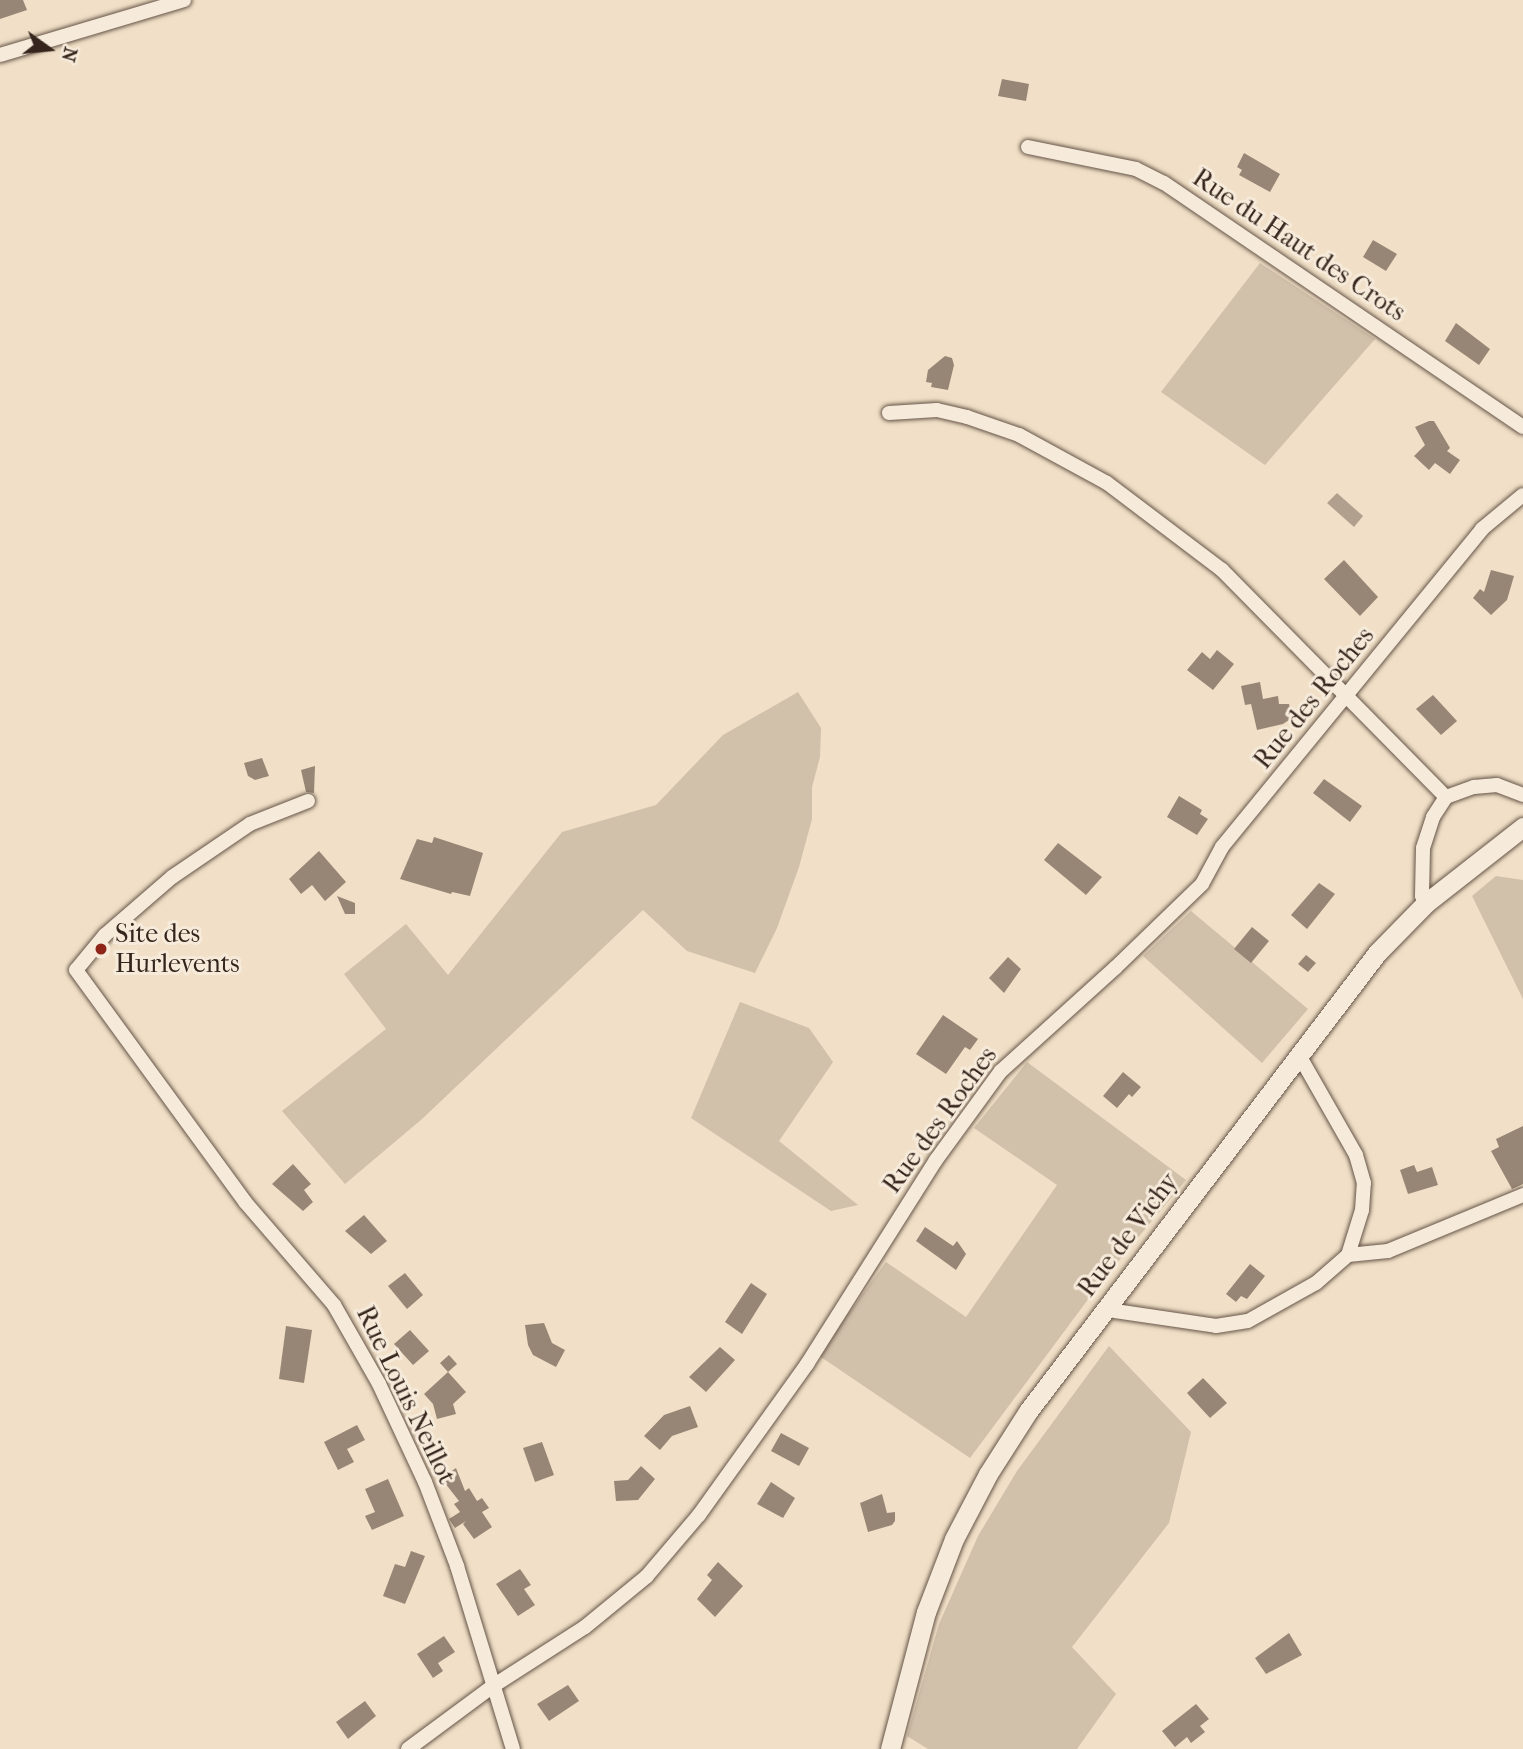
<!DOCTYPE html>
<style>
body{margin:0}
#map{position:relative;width:1523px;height:1749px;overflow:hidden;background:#f1e0c7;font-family:"IM FELL French Canon",serif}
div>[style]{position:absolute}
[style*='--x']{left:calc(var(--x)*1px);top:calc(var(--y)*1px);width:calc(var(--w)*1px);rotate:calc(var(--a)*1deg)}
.green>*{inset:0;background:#d1c0aa}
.water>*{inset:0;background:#b1a08d}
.building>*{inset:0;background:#978675}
.roads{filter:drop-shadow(0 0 2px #655447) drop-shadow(0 0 2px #655447)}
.street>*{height:14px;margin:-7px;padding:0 7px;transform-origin:7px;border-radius:7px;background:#f6ebdb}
.secondary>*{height:19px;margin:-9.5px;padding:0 9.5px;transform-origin:9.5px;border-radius:9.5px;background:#f6ebdb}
.dots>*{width:19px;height:19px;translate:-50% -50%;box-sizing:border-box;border:4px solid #f6ebdb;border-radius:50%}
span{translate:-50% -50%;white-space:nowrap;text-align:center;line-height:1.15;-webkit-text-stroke:6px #f6ebdb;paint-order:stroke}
.street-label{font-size:26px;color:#36251c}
.poi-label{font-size:26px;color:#36251c}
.left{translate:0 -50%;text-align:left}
.north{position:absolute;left:14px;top:14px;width:70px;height:70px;-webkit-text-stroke:5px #f6ebdb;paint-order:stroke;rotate:105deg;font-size:19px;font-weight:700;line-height:28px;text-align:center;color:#36251c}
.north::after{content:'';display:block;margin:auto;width:24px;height:32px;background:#36251c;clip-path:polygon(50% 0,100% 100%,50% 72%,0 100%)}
</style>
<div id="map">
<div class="green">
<i style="clip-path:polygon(1260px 263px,1375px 339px,1265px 465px,1161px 392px)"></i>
<i style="clip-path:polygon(798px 692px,821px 728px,820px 757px,812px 787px,812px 819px,799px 867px,777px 928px,755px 973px,687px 951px,643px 910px,422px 1119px,345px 1184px,282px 1111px,386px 1029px,344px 974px,406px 924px,448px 975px,562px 832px,656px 805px,723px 735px)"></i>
<i style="clip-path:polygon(1496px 876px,1523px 880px,1523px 999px,1472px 896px)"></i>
<i style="clip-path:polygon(1191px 911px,1308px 1009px,1262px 1063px,1143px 956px)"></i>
<i style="clip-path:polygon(740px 1002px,809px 1028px,833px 1062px,779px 1141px,858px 1205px,831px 1211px,691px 1118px)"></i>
<i style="clip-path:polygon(1027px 1062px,1186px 1180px,1101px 1282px,970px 1458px,818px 1355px,886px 1262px,966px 1317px,1057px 1185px,974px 1128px)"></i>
<i style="clip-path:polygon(1109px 1346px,1191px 1432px,1169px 1523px,1072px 1647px,1116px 1694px,1077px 1749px,928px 1749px,907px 1736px,939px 1624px,978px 1536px,1017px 1471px)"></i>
</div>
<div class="water">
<i style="clip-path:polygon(1337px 493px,1363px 516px,1354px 527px,1327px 503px)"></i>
</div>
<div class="building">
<i style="clip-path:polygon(0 0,23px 0,27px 10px,0 19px)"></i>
<i style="clip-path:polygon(1002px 79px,1029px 84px,1026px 101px,998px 96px)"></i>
<i style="clip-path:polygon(1244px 153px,1280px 174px,1270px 192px,1239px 175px,1242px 170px,1237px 167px)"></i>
<i style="clip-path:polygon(1373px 240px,1397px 254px,1386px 271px,1363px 257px)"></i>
<i style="clip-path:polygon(1456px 323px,1490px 349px,1479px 365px,1445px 341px)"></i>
<i style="clip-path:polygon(945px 356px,952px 358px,954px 365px,948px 390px,931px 387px,932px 383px,926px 382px,928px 370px)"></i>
<i style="clip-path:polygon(1429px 421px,1434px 421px,1450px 448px,1447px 451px,1460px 460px,1450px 474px,1435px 463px,1429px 470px,1414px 456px,1425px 445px,1415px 427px)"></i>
<i style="clip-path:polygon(1344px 560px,1378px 597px,1360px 616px,1324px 579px)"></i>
<i style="clip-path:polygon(1491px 570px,1514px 576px,1507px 600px,1491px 615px,1473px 598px,1480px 589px,1484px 592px)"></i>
<i style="clip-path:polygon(1217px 650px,1234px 664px,1213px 690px,1187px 670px,1202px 652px,1210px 659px)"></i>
<i style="clip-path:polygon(1260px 682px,1263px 699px,1278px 696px,1279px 704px,1289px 704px,1292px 718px,1283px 724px,1257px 730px,1251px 704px,1245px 705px,1241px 686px)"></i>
<i style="clip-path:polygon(1433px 695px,1457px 721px,1441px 735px,1416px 709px)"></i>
<i style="clip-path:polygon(262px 758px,269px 776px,255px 780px,248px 776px,244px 763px)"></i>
<i style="clip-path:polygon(315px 766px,314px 793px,306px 792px,301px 770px)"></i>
<i style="clip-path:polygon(1324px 779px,1362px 806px,1350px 822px,1313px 793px)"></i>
<i style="clip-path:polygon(1179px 796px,1202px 810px,1200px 814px,1208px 819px,1197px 835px,1167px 817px)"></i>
<i style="clip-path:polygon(434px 837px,483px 853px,470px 896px,452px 892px,451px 894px,400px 879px,417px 839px,432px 843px)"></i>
<i style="clip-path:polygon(1058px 843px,1102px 877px,1086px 895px,1044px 860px)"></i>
<i style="clip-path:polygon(319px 851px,346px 882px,325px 901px,312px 885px,301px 894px,289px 879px)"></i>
<i style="clip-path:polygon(1319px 883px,1335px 894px,1307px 929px,1291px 915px)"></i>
<i style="clip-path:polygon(337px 896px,355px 903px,355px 914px,345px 914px)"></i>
<i style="clip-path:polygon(1252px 927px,1269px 941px,1251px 963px,1234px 949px)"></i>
<i style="clip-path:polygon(1306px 955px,1316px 963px,1308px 972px,1298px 964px)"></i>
<i style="clip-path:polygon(1008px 957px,1021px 969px,1004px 993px,989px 978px)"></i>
<i style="clip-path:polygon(943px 1015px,978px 1039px,970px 1050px,965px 1047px,946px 1074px,916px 1054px)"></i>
<i style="clip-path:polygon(1123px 1072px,1141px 1087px,1132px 1097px,1129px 1094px,1117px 1108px,1103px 1096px)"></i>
<i style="clip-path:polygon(1523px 1126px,1523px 1184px,1512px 1189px,1491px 1151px,1499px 1147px,1496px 1139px)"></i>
<i style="clip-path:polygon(293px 1164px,311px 1184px,304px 1190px,313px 1202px,303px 1211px,272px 1184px)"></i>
<i style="clip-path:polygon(1414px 1165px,1417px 1172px,1432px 1167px,1438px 1185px,1408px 1194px,1400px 1170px)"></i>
<i style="clip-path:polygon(364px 1215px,387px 1241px,371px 1254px,345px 1231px)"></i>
<i style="clip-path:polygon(925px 1227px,953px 1246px,957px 1241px,966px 1254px,956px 1270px,916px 1241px)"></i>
<i style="clip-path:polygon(1250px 1264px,1265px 1276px,1247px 1299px,1241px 1296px,1236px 1302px,1226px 1294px)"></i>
<i style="clip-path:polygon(405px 1273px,423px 1295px,407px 1309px,388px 1286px)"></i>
<i style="clip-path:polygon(751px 1283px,767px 1294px,742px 1334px,725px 1322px)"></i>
<i style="clip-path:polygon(544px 1323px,552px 1343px,565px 1350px,556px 1367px,533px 1355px,528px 1345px,525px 1325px)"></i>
<i style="clip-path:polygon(286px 1326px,312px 1330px,304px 1383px,279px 1379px)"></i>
<i style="clip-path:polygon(410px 1330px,429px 1351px,413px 1365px,394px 1344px)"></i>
<i style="clip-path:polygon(720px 1347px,735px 1360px,706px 1392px,689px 1377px)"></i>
<i style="clip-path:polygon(449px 1355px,457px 1364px,448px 1372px,440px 1363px)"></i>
<i style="clip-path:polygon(448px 1372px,466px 1392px,453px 1404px,456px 1414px,437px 1419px,433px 1404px,424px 1394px)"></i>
<i style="clip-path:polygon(1203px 1378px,1227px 1403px,1210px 1418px,1187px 1393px)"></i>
<i style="clip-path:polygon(690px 1406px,698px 1427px,672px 1436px,660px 1450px,644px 1436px,664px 1415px)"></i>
<i style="clip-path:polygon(357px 1425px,365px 1440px,347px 1449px,354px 1462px,338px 1470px,324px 1442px)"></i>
<i style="clip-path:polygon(781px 1433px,809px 1448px,799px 1466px,771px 1451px)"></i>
<i style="clip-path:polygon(542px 1442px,554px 1475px,535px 1482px,523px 1448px)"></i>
<i style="clip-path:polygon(641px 1466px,655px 1479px,638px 1500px,616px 1501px,614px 1481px,628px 1480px)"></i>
<i style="clip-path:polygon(456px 1468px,465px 1491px,469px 1488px,477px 1501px,482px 1498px,489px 1508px,482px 1512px,492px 1527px,474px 1539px,463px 1524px,466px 1521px,455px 1528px,449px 1519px,460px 1512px,454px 1504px,459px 1501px,441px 1478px)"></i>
<i style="clip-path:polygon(388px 1479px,404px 1516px,372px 1530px,365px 1516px,375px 1512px,365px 1489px)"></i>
<i style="clip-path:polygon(771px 1482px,795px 1498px,783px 1518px,757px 1504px)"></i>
<i style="clip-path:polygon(882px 1494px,887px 1513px,895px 1512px,895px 1521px,892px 1525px,868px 1532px,860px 1503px)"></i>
<i style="clip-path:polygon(411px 1551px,425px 1556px,405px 1604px,383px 1596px,395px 1564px,405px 1567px)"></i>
<i style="clip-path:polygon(718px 1562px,743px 1586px,715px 1617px,697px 1599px,712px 1580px,707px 1575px)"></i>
<i style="clip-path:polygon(520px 1569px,531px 1585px,524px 1589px,535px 1605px,518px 1616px,496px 1584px)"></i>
<i style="clip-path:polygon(1289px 1633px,1302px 1655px,1266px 1674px,1255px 1658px)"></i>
<i style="clip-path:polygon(444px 1636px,455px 1652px,438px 1663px,443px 1671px,433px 1678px,417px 1654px)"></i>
<i style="clip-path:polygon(568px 1685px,579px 1701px,549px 1721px,537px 1704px)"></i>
<i style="clip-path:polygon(365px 1701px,376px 1716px,348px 1739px,336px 1722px)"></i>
<i style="clip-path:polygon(1196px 1704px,1209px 1719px,1200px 1726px,1205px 1732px,1191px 1743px,1187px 1737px,1175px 1747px,1162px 1731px)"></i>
</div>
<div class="roads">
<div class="street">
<i style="--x:0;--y:55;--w:192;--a:-16.6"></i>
<i style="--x:1028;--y:147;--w:110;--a:11.5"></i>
<i style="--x:1136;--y:169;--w:31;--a:27"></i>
<i style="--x:1164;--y:183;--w:434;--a:34.2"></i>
<i style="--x:889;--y:413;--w:48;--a:-3.6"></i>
<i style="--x:937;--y:410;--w:31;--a:13"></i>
<i style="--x:967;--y:417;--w:55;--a:19.1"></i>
<i style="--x:1019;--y:435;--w:100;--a:28.6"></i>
<i style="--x:1107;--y:483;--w:144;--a:37.1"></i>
<i style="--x:1222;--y:570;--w:319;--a:45.4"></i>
<i style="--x:308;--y:801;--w:62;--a:158.4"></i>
<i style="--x:250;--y:824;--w:94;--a:145.8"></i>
<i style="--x:172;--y:877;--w:89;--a:139.1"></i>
<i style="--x:105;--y:935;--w:45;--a:129.6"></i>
<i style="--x:76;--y:970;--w:288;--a:53.9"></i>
<i style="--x:246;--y:1203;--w:135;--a:49.2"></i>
<i style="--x:334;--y:1305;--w:91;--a:60.3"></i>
<i style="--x:379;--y:1384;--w:108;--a:64.9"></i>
<i style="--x:425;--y:1482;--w:90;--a:69.1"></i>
<i style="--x:457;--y:1566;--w:191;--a:73"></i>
<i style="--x:1426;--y:903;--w:8;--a:-120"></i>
<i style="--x:1422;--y:896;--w:48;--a:-88.8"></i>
<i style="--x:1423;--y:848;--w:33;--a:-72"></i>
<i style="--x:1433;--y:817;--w:24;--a:-57"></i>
<i style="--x:1446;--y:797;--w:30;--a:-20"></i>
<i style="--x:1474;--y:787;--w:23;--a:-5"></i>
<i style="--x:1497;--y:785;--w:28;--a:21"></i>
<i style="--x:1348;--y:1255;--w:40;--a:-5.7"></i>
<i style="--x:1388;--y:1251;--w:146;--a:-22.5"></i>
<i style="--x:1107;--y:1306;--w:9;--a:32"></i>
<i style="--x:1115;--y:1311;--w:102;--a:8.4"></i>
<i style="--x:1216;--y:1326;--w:32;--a:-9"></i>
<i style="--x:1248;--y:1321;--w:78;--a:-29.2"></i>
<i style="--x:1316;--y:1283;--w:43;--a:-41.2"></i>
<i style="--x:1348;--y:1255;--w:47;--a:-72.7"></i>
<i style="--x:1362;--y:1210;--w:27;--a:-86"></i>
<i style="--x:1364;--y:1183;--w:29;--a:-106"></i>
<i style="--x:1356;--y:1155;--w:115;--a:-119.7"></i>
<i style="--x:408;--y:1749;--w:106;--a:-36.5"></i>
<i style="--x:493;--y:1686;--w:109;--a:-32.7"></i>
<i style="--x:585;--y:1627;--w:80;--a:-39.4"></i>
<i style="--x:647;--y:1576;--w:80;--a:-49.6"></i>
<i style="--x:699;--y:1515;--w:186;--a:-54.4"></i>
<i style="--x:807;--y:1364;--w:241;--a:-57.7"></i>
<i style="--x:936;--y:1160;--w:110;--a:-53.9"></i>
<i style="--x:1001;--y:1071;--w:154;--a:-42.1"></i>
<i style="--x:1115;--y:968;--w:121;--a:-44"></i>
<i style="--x:1202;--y:884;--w:42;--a:-61.6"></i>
<i style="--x:1222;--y:847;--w:411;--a:-50.7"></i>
<i style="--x:1482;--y:529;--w:53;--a:-39.7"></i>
</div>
<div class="secondary">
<i style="--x:890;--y:1749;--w:142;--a:-75.3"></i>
<i style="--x:926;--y:1612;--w:78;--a:-69"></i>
<i style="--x:954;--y:1539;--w:73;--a:-62.4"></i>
<i style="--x:988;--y:1474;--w:76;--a:-57.4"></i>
<i style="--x:1029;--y:1410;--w:574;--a:-52.71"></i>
<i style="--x:1377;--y:953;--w:70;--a:-45.6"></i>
<i style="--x:1426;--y:903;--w:123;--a:-38.1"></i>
</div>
</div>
<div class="dots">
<i style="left:101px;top:949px;background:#8f2418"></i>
</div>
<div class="street-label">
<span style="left:1299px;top:245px;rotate:34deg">Rue du Haut des Crots</span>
<span style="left:1314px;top:698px;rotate:-51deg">Rue des Roches</span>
<span style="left:940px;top:1120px;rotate:-54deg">Rue des Roches</span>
<span style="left:1128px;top:1235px;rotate:-53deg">Rue de Vichy</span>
<span style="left:406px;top:1395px;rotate:64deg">Rue Louis Neillot</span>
</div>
<div class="poi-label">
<span class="left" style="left:115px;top:949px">Site des<br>Hurlevents</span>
</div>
<div class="north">N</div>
</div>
